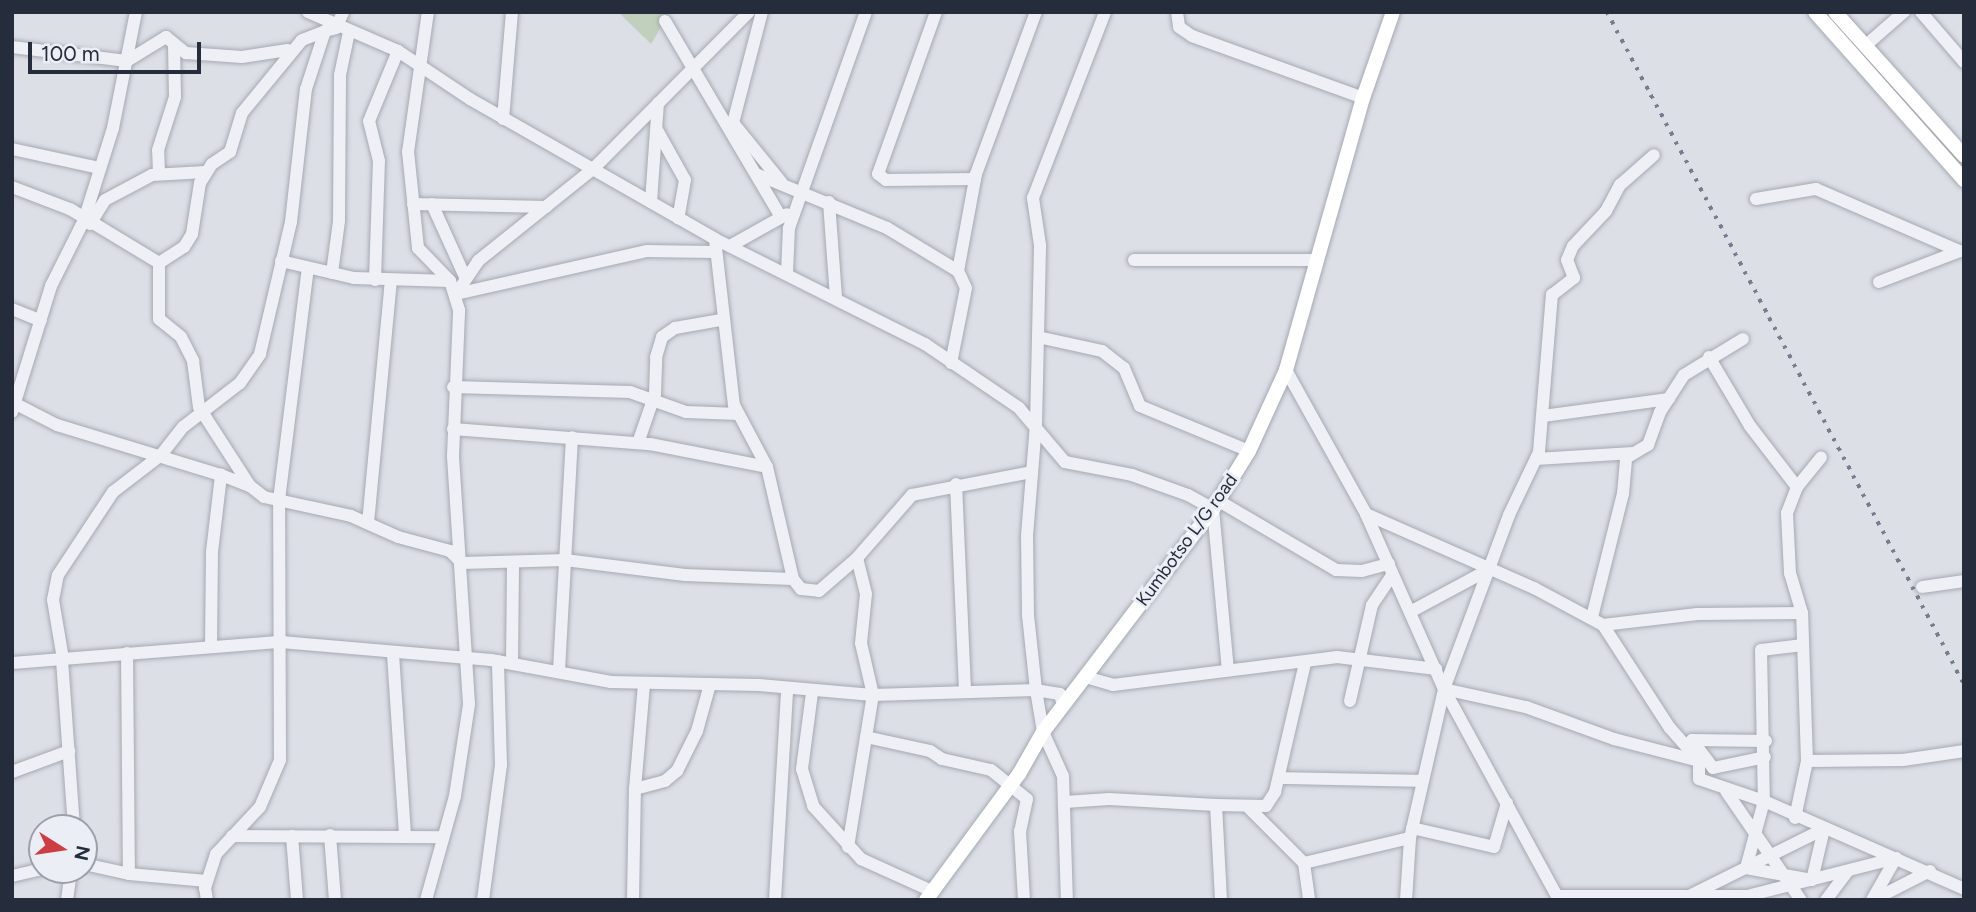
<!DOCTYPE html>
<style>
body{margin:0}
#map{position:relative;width:1976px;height:912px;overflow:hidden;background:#dcdfe6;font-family:Figtree,sans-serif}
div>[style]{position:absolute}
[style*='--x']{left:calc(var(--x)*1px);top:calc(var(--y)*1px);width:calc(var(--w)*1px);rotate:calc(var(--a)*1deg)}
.green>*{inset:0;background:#c0d0bd}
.roads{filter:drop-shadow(0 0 2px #a5a9b3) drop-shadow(0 0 2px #a5a9b3)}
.minor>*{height:12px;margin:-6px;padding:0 6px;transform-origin:6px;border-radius:6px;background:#eef0f5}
.major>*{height:14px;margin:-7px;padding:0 7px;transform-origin:7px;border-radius:7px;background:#fff}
.rail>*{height:3.5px;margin-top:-1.75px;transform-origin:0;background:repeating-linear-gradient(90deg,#757d90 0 3.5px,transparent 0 10.5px)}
span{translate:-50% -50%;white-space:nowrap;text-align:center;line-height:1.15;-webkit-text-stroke:6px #ebeef4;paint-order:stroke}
.street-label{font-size:18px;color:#252c3c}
.frame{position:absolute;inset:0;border:14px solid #252c3c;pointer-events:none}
.north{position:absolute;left:28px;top:814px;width:70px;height:70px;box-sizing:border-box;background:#ebeef4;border:2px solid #9ca0aa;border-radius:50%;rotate:102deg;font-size:19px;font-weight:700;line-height:28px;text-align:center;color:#252c3c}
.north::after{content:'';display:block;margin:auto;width:24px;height:32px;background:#cf3d44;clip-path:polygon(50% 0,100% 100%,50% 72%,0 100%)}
.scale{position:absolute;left:28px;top:42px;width:173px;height:32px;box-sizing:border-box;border:4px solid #252c3c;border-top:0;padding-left:9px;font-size:21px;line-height:24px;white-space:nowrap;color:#252c3c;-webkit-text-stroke:5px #ebeef4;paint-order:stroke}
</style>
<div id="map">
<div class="green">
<i style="clip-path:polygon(618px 12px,670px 12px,651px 44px)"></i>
</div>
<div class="roads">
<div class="minor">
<i style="--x:308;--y:12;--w:98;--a:23.4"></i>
<i style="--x:398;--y:51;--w:87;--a:33.7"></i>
<i style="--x:470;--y:99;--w:282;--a:29.7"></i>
<i style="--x:715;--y:239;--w:235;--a:26.6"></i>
<i style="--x:925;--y:344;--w:114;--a:34.2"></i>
<i style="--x:1019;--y:408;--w:71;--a:49.6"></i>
<i style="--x:1065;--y:462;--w:68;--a:11"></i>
<i style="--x:1132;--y:475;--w:59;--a:19.7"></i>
<i style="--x:1188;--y:495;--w:29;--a:29"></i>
<i style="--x:1213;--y:509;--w:162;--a:84.7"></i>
<i style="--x:936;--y:12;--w:172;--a:109.7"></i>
<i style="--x:878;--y:174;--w:10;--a:37"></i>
<i style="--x:886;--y:180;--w:89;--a:-0.6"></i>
<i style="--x:1177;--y:12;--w:15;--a:82"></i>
<i style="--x:1179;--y:27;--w:16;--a:35"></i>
<i style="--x:1192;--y:36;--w:182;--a:19.9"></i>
<i style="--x:1921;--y:12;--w:66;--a:49.3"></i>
<i style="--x:665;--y:21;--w:228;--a:59.4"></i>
<i style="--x:1865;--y:46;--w:52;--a:-41.1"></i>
<i style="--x:12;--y:47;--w:116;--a:6.9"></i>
<i style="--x:127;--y:61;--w:46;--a:-31.6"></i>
<i style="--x:166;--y:37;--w:26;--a:39"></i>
<i style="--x:186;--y:53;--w:56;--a:4.1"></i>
<i style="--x:242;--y:57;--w:46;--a:-8.8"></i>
<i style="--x:503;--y:119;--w:107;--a:-85.2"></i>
<i style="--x:733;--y:123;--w:115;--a:-75.4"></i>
<i style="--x:734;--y:124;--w:76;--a:50.9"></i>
<i style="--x:657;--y:130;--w:57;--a:60.8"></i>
<i style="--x:685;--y:180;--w:39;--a:100"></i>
<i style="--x:12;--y:149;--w:90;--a:12.2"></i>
<i style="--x:159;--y:174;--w:24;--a:-92"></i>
<i style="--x:158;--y:150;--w:56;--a:-72.2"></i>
<i style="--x:175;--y:97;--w:53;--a:-91.1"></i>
<i style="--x:756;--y:174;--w:142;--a:22.4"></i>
<i style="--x:887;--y:228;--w:83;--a:31.2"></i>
<i style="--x:12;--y:187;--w:62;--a:20.8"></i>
<i style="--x:70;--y:209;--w:104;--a:31.2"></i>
<i style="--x:159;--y:263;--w:56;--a:90"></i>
<i style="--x:159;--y:319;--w:28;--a:39"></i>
<i style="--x:181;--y:337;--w:27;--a:63"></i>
<i style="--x:193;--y:361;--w:46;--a:82.6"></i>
<i style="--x:199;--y:407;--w:94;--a:57.2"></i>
<i style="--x:1756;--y:199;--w:61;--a:-9.5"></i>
<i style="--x:1816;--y:189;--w:156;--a:23.4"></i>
<i style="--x:651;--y:202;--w:99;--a:-86"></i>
<i style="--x:829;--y:202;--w:96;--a:85.8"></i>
<i style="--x:413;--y:204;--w:133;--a:1.3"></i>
<i style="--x:432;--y:204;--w:82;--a:65.6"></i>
<i style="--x:90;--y:224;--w:28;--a:-58"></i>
<i style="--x:105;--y:200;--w:53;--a:-28"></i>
<i style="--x:152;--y:175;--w:53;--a:-3.2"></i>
<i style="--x:715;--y:239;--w:167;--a:83.5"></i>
<i style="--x:734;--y:405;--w:70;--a:62"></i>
<i style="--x:767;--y:467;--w:115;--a:76.9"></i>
<i style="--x:793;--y:579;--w:13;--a:51"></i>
<i style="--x:801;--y:589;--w:18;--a:6"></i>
<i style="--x:819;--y:591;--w:50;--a:-41"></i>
<i style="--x:857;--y:558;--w:84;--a:-48.9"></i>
<i style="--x:912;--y:495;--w:122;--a:-10.9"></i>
<i style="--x:730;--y:246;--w:65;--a:-29.3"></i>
<i style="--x:1134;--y:260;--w:184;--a:0"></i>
<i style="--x:281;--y:261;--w:75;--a:13.1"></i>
<i style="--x:354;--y:278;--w:96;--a:1.8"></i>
<i style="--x:159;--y:263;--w:30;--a:-33"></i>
<i style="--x:184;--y:247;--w:15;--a:-58"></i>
<i style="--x:192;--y:234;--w:52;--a:-81.1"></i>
<i style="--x:200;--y:183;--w:22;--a:-58"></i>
<i style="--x:212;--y:164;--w:22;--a:-34"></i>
<i style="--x:230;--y:152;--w:41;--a:-72.9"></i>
<i style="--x:242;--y:113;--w:94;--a:-50.6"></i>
<i style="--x:302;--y:40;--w:25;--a:-21"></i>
<i style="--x:332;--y:273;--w:52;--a:-82.3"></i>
<i style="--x:339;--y:221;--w:146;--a:-89.6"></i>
<i style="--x:340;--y:75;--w:44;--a:-78.2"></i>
<i style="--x:787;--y:273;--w:45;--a:-87.5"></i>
<i style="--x:789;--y:228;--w:229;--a:-70.4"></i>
<i style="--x:375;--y:280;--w:119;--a:-88.1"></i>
<i style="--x:379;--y:161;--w:41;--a:-104"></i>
<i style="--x:369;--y:121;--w:76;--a:-67.5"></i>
<i style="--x:1879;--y:282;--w:87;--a:-20.9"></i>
<i style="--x:456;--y:294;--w:40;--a:-56"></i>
<i style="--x:478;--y:261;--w:149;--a:-38.7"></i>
<i style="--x:594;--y:168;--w:220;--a:-45.2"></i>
<i style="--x:456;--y:294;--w:196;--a:-12.7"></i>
<i style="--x:647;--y:251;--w:69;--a:0.8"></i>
<i style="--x:12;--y:309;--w:31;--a:22"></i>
<i style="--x:1038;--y:337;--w:66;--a:12.3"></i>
<i style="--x:1102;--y:351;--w:28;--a:38"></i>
<i style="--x:1124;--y:368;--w:41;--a:67.2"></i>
<i style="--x:1140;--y:406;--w:118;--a:22.4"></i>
<i style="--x:1709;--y:357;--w:80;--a:59.3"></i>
<i style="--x:1750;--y:426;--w:77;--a:52.4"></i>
<i style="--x:951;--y:363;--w:76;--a:-78.7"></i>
<i style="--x:966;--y:288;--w:19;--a:-115"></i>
<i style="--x:958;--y:271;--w:99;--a:-79.5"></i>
<i style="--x:976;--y:174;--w:173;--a:-69.7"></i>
<i style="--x:1286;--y:370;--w:165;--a:60.9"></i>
<i style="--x:1366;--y:514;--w:192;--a:66"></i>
<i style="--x:1444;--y:689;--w:240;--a:61.4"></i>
<i style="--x:453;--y:387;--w:177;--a:1.6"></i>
<i style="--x:630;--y:392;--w:59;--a:19.7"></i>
<i style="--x:686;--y:412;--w:52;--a:2.2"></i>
<i style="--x:12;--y:402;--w:51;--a:27.1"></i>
<i style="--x:57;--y:425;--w:171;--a:17"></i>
<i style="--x:221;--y:475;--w:31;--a:21"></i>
<i style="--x:250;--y:486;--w:18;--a:38"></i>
<i style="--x:264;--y:497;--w:89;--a:12.3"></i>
<i style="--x:351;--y:516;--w:51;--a:24.1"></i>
<i style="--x:398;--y:537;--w:54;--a:15.1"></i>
<i style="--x:450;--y:551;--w:17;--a:45"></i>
<i style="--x:462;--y:563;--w:103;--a:-1.7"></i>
<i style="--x:565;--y:560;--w:121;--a:7.1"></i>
<i style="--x:685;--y:575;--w:108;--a:2.1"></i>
<i style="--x:12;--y:412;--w:132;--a:-72.8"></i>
<i style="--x:51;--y:286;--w:74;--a:-63.4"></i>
<i style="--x:84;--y:220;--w:96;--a:-72.5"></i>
<i style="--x:113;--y:128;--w:118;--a:-78.8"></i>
<i style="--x:1543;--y:416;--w:127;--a:-7.7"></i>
<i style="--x:453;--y:429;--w:198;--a:4.4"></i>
<i style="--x:650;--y:444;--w:119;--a:11.1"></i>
<i style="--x:638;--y:443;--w:52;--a:-70.9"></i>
<i style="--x:655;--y:394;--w:37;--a:-88"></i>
<i style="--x:656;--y:357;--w:21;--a:-73"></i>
<i style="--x:662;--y:337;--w:16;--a:-35"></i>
<i style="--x:675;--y:328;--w:47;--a:-9.9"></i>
<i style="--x:1536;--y:459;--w:97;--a:-3.5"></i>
<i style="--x:956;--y:484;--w:208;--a:87.5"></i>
<i style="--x:1219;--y:501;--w:136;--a:30.5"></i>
<i style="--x:1336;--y:570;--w:26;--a:2"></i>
<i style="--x:1362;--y:571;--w:28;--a:-15"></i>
<i style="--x:1366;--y:514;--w:184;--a:23.8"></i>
<i style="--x:1534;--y:588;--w:78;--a:28.2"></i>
<i style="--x:1603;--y:625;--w:123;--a:57"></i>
<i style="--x:1670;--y:728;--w:44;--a:48.7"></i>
<i style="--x:1699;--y:761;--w:18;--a:90"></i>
<i style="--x:1699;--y:779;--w:69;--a:18.7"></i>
<i style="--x:1764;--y:801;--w:219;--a:23.7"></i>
<i style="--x:368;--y:523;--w:243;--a:-84.6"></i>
<i style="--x:1922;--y:587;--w:42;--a:-8.1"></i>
<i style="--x:1410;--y:612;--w:91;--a:-28.3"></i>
<i style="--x:1592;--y:617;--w:127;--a:-75.9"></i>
<i style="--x:1623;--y:494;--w:36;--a:-85"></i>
<i style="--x:1626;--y:458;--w:26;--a:-31"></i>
<i style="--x:1648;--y:445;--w:35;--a:-70"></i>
<i style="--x:1660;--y:412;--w:44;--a:-57"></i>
<i style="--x:1684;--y:375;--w:69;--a:-31.4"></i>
<i style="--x:1603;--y:625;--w:95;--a:-6.7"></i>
<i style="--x:1697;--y:614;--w:105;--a:-0.5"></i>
<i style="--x:1803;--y:645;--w:42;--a:173.2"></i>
<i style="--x:1761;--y:650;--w:151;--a:88.9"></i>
<i style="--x:1764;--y:801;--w:69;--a:105"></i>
<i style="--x:1746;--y:868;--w:67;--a:10.3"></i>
<i style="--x:1812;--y:880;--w:52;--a:-76.8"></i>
<i style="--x:211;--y:646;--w:94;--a:-89.4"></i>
<i style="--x:212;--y:552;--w:78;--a:-83.3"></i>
<i style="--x:127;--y:653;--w:221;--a:89.5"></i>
<i style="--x:393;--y:654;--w:181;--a:86.2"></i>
<i style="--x:63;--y:659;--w:60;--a:-99.6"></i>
<i style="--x:53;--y:600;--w:25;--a:-79"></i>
<i style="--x:58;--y:575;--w:100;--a:-56.5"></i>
<i style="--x:113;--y:492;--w:61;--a:-37.6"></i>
<i style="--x:161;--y:455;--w:36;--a:-52"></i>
<i style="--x:183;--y:427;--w:72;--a:-37.7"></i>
<i style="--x:240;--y:383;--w:35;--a:-55"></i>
<i style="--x:260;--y:354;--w:136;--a:-76.8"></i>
<i style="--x:291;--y:222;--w:134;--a:-83.6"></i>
<i style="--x:306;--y:89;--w:61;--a:-71.9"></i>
<i style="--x:325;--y:31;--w:11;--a:-15"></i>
<i style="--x:336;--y:28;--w:17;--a:-66"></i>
<i style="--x:62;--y:660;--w:168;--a:85.9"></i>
<i style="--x:12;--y:663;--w:270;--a:-4.5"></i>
<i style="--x:281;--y:642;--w:211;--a:4.9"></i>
<i style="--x:491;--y:660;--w:122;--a:10.4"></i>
<i style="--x:611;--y:682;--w:148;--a:1.2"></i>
<i style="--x:759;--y:685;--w:114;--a:5"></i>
<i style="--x:873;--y:695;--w:163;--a:-1.8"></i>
<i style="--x:1036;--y:690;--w:43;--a:80.5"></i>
<i style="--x:1043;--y:732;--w:48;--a:65.6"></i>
<i style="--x:1063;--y:776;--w:124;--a:88.2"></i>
<i style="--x:512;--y:663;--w:101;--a:-89.4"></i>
<i style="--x:559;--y:670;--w:233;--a:-86.8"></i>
<i style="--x:1089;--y:678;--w:25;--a:16"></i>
<i style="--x:1113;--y:685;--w:226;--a:-7.1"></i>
<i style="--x:1337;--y:657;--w:100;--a:6.9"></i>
<i style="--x:1444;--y:689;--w:84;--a:12.4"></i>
<i style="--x:1526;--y:707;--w:94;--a:20"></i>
<i style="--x:1614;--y:739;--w:88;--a:14.5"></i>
<i style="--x:812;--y:693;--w:77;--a:97.5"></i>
<i style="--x:802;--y:769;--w:39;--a:73"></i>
<i style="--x:813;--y:806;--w:72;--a:47.8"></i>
<i style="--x:861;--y:859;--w:78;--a:24.3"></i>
<i style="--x:1350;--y:701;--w:98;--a:-77.1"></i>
<i style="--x:1372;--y:605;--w:36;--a:-56"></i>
<i style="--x:1063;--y:706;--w:12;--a:-104"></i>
<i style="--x:1060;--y:694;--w:24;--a:-171"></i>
<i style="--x:1036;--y:690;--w:75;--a:-96.1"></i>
<i style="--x:1028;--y:615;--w:79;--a:-90.7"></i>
<i style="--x:1027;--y:536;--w:112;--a:-85.4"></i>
<i style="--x:1036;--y:424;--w:179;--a:-88.7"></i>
<i style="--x:1040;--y:245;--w:48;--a:-98.5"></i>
<i style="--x:1033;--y:198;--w:199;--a:-68.8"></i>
<i style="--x:866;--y:737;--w:66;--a:12.3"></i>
<i style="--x:930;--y:751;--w:14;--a:34"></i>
<i style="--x:942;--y:759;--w:50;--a:12.7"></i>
<i style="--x:991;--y:770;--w:46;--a:38.9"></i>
<i style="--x:1027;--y:799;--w:33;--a:102"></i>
<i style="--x:1020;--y:831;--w:69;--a:86.7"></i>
<i style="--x:1692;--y:740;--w:35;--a:53"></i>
<i style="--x:1713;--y:768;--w:53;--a:-11.9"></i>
<i style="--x:1692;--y:740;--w:74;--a:0.8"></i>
<i style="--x:1807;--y:761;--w:96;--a:-0.6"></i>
<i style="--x:1903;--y:760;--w:62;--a:-8.4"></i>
<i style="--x:12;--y:772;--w:61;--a:-20.2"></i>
<i style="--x:1281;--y:778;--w:141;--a:1.2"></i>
<i style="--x:635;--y:789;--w:31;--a:-15"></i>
<i style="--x:665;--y:781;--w:16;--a:-40"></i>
<i style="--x:677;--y:771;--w:45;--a:-63.4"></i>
<i style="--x:697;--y:731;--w:49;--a:-74.5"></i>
<i style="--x:1726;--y:791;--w:132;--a:55.5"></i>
<i style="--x:1065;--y:802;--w:44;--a:-3.9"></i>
<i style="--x:1109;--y:799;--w:107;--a:3.2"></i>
<i style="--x:1249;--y:808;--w:78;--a:45"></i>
<i style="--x:1304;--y:863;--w:37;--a:82"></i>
<i style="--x:1795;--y:818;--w:58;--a:-78.1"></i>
<i style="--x:1807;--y:761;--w:148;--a:-91.9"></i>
<i style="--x:1802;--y:613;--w:42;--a:-106.7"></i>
<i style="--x:1790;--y:573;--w:60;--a:-92.9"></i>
<i style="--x:1787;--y:513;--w:28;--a:-69"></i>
<i style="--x:1797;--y:487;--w:38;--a:-51"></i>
<i style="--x:1412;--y:828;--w:84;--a:13"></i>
<i style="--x:1494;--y:847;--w:46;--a:-73.5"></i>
<i style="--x:330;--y:835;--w:65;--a:85.6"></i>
<i style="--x:232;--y:836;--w:210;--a:0.3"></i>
<i style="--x:292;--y:836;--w:64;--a:85.5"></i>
<i style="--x:848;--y:847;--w:154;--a:-80.7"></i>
<i style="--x:873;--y:695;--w:53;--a:-103"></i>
<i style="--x:861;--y:643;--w:49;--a:-84.2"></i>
<i style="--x:866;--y:594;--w:37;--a:-104"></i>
<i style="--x:1304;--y:863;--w:109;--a:-13.3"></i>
<i style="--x:84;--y:864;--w:46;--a:12.5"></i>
<i style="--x:129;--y:874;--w:78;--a:5.1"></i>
<i style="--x:12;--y:876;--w:31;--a:-13"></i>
<i style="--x:1557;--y:896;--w:190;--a:0"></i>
<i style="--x:1747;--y:896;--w:154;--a:-14.3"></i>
<i style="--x:1687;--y:897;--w:153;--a:-26.4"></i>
<i style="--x:67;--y:900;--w:30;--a:-82"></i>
<i style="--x:207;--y:900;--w:12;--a:-99"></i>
<i style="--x:205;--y:888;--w:36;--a:-72"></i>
<i style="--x:216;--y:854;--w:64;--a:-46.9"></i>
<i style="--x:260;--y:807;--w:51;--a:-66.9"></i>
<i style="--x:280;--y:760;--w:260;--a:-90.2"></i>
<i style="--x:279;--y:500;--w:234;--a:-82.9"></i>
<i style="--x:426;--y:900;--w:108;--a:-74.4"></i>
<i style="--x:455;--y:796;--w:93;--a:-81.3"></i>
<i style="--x:469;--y:704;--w:249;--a:-93.7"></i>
<i style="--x:453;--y:456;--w:146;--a:-87.6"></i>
<i style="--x:459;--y:310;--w:30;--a:-107"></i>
<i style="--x:450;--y:281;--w:46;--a:-134.1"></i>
<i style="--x:418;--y:248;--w:97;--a:-95.9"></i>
<i style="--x:408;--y:152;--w:141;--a:-81.9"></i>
<i style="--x:483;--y:900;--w:136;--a:-82.4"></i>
<i style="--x:501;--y:765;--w:104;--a:-91.7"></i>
<i style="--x:633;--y:900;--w:111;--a:-89"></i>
<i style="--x:635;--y:789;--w:106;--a:-85.1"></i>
<i style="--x:775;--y:900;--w:211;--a:-86.7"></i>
<i style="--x:1221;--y:900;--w:95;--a:-93"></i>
<i style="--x:1216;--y:805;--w:50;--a:1.1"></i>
<i style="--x:1266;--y:806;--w:17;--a:-57"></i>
<i style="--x:1275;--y:792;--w:132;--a:-76.9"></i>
<i style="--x:1406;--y:900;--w:62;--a:-86.3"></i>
<i style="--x:1410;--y:838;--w:153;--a:-77.1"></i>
<i style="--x:1444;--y:689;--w:186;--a:-69.5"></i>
<i style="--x:1509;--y:515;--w:70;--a:-64.5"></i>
<i style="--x:1539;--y:452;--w:158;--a:-85.3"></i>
<i style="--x:1552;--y:295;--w:28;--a:-38"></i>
<i style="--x:1574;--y:278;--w:19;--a:-111"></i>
<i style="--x:1567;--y:260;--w:15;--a:-67"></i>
<i style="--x:1573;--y:246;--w:48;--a:-46.7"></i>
<i style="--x:1606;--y:211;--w:30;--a:-62"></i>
<i style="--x:1620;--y:185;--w:45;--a:-41.4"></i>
<i style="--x:1826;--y:900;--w:36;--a:-53"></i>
<i style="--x:1872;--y:900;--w:48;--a:-60.3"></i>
<i style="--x:1873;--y:900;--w:64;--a:-27"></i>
</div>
<div class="major">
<i style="--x:1815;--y:12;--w:225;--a:48.4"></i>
<i style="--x:1835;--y:12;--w:193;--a:48.1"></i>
<i style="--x:926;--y:900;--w:157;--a:-53.6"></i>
<i style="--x:1019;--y:774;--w:48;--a:-60.3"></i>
<i style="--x:1043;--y:732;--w:280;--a:-52.7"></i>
<i style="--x:1213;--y:509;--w:68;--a:-58.2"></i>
<i style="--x:1249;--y:451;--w:89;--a:-65.4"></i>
<i style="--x:1286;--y:370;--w:283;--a:-74.2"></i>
<i style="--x:1363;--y:98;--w:91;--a:-70.8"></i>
</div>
</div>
<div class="rail">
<i style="--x:1607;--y:12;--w:761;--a:62.02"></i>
</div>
<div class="street-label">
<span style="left:1187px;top:540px;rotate:-54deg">Kumbotso L/G road</span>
</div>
<div class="frame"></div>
<div class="north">N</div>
<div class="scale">100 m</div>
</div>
